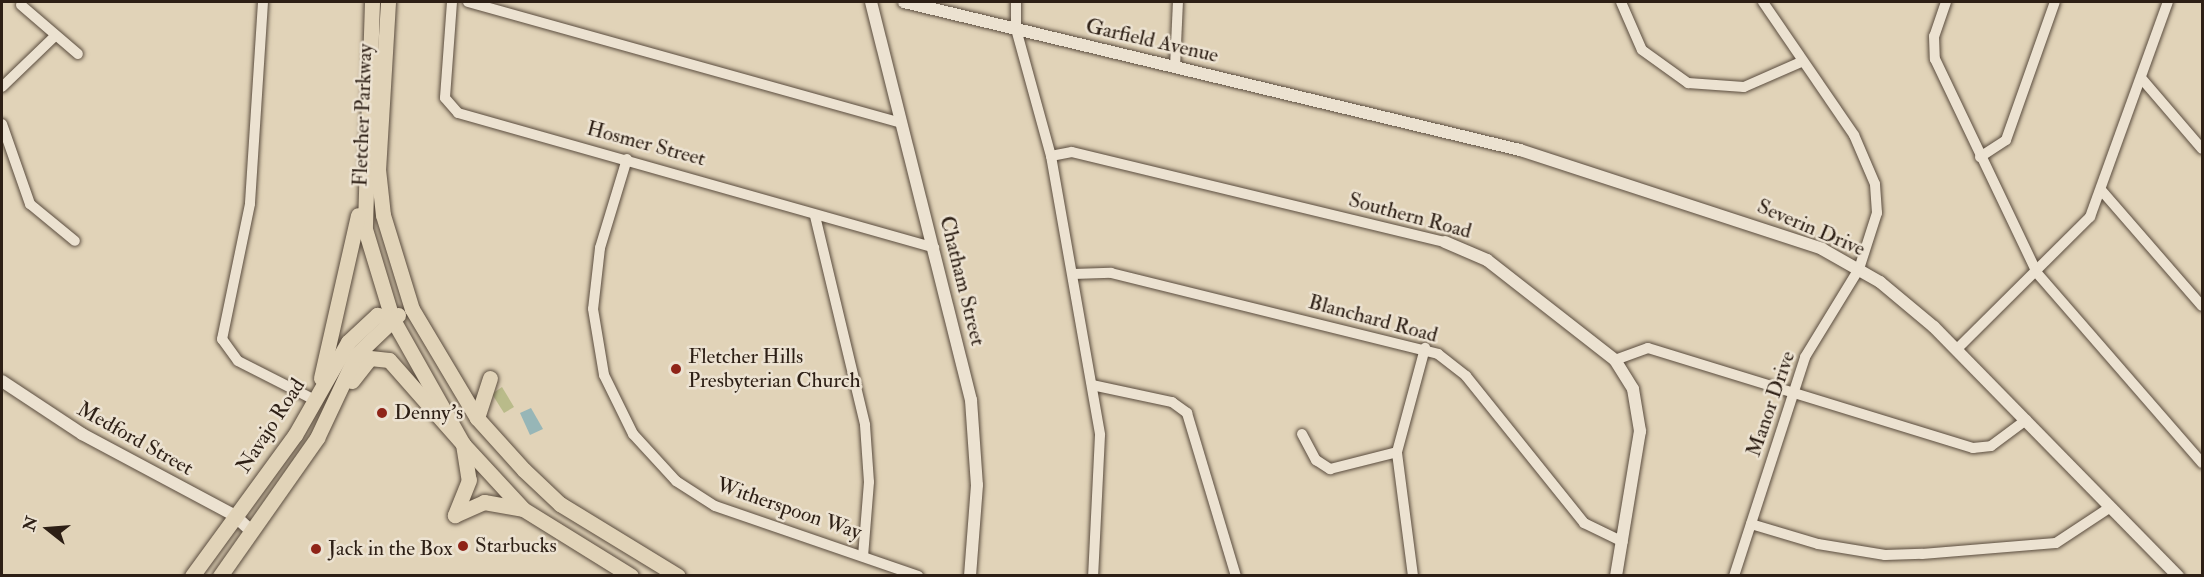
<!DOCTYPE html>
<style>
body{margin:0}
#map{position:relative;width:2204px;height:577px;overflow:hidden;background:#e1d3b8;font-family:"IM FELL Double Pica",serif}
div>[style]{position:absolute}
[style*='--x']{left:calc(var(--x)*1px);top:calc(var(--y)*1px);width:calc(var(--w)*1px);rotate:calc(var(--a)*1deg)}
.green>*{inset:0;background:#b9bb8a}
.water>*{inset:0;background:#97b6b7}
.roads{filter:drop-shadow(0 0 2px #5a4c3e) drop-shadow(0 0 2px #5a4c3e)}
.minor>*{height:10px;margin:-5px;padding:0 5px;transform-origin:5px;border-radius:5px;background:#ece2d1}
.tertiary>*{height:12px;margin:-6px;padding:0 6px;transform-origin:6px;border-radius:6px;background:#ece2d1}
.primary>*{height:15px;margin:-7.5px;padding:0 7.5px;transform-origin:7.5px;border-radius:7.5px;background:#e1d3b8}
.dots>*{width:16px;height:16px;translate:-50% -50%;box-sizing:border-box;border:3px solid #ece2d1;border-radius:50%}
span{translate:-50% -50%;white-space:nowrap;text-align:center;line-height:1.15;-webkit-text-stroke:5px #ece2d1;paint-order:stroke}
.street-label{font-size:21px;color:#2d1f15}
.poi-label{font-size:21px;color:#2d1f15}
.left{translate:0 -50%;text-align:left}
.frame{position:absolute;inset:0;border:3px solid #2d1f15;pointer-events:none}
.north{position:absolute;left:18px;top:499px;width:60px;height:60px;-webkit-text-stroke:4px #ece2d1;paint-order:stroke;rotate:287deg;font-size:16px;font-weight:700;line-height:24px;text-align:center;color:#2d1f15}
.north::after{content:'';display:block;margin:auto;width:21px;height:27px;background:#2d1f15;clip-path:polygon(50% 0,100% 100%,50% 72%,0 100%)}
</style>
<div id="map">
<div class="green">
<i style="clip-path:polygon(502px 387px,514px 407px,504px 413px,492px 394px)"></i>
</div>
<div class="water">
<i style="clip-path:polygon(531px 408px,543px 429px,530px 435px,520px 413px)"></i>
</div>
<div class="roads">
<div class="minor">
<i style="--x:263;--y:2;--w:202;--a:93.7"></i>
<i style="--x:250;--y:204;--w:138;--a:101.7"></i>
<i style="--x:222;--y:339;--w:27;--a:54"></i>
<i style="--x:238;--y:361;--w:86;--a:26.9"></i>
<i style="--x:452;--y:2;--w:96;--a:94.2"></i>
<i style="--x:445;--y:98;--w:20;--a:49"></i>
<i style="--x:458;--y:113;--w:495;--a:15.8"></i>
<i style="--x:468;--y:2;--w:450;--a:15.6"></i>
<i style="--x:1016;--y:2;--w:27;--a:90"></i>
<i style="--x:1016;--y:29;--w:132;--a:74.6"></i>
<i style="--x:1051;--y:156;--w:283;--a:80"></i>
<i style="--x:1100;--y:435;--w:141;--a:92.8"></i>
<i style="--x:1621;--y:2;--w:52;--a:66.4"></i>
<i style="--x:1642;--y:50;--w:57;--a:35.7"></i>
<i style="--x:1688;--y:83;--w:56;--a:4.1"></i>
<i style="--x:1744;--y:87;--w:62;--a:-23.7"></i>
<i style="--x:1946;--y:2;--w:36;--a:109"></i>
<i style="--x:1934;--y:36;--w:23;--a:88"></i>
<i style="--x:1935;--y:59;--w:237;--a:64.5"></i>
<i style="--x:2037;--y:273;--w:252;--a:49"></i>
<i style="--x:21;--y:5;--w:75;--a:40.7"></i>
<i style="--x:1175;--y:67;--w:65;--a:-87.4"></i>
<i style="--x:2142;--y:79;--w:92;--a:49.4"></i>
<i style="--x:2;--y:87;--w:71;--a:-43.9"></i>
<i style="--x:2;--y:124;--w:85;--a:70.7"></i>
<i style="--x:30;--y:204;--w:58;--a:39.4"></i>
<i style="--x:1051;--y:156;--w:21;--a:-11"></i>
<i style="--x:1072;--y:152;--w:384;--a:13.6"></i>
<i style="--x:1980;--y:157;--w:31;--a:-33"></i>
<i style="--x:2006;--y:140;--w:146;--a:-70.5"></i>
<i style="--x:627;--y:159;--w:93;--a:106.9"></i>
<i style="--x:600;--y:248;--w:61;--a:96.5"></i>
<i style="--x:593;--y:309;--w:67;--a:80.5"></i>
<i style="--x:604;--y:375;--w:66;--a:63.8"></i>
<i style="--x:633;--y:434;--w:64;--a:47.5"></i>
<i style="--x:676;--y:481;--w:46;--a:32.7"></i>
<i style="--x:715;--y:506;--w:215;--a:19"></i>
<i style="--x:2102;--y:191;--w:152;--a:49"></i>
<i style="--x:815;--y:216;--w:215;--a:76.5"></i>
<i style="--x:865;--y:425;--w:57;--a:86"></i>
<i style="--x:869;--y:482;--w:74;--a:94.6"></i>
<i style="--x:1073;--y:274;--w:38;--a:-2"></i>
<i style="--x:1111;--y:273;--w:337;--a:13.9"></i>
<i style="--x:1438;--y:354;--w:36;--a:38"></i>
<i style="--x:1466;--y:376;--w:189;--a:51.2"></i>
<i style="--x:1584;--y:523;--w:43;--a:26"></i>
<i style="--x:1956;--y:350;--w:189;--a:-44.8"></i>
<i style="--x:2090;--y:217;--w:229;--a:-70.1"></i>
<i style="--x:1615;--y:360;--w:35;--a:-20"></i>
<i style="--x:1648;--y:348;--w:340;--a:17.1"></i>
<i style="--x:1973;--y:448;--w:18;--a:-6"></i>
<i style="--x:1991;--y:446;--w:44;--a:-36.6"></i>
<i style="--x:1092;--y:385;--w:82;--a:12"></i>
<i style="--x:1172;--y:402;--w:19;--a:36"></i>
<i style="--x:1187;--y:413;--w:170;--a:73.3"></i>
<i style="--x:1302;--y:434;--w:30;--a:62"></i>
<i style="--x:1316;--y:460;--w:17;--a:33"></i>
<i style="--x:1330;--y:469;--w:69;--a:-14.2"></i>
<i style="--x:1751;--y:524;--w:70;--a:16.6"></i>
<i style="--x:1818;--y:544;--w:68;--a:9.3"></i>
<i style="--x:1885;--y:555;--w:37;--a:-2"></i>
<i style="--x:1922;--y:554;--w:134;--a:-4.7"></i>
<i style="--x:2056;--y:543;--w:64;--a:-33.4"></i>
<i style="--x:1413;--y:576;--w:125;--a:-97.4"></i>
<i style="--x:1397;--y:452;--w:108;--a:-74.9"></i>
<i style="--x:1734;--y:576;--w:230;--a:-72"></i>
<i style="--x:1805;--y:357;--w:103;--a:-58.5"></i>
<i style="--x:1859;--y:269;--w:59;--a:-72.2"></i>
<i style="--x:1877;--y:213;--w:29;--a:-94"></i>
<i style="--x:1875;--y:184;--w:53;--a:-113.2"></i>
<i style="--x:1854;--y:135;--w:161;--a:-124.4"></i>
</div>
<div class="tertiary">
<i style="--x:871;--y:2;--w:410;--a:75.9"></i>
<i style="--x:971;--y:400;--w:85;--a:86"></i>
<i style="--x:977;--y:485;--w:91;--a:94.4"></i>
<i style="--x:904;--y:2;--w:634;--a:13.51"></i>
<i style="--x:1520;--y:150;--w:318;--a:18.1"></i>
<i style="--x:1822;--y:249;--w:67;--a:29.6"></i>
<i style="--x:1880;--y:282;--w:70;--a:39.8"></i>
<i style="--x:1934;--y:327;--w:349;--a:45.6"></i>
<i style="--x:1445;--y:242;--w:46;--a:23.2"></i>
<i style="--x:1487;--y:260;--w:162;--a:38"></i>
<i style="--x:1615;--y:360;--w:34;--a:58"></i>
<i style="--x:1633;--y:389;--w:43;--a:80.5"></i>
<i style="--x:1640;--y:431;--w:147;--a:99.4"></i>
<i style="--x:2;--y:381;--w:96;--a:33.5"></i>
<i style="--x:82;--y:434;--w:172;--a:28.1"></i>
<i style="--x:234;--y:515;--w:22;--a:43"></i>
</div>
<div class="primary">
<i style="--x:372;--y:2;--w:227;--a:91.8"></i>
<i style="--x:365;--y:229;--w:93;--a:73.1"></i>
<i style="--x:392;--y:318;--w:145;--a:60.6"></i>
<i style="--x:463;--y:444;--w:88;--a:47.3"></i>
<i style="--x:523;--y:509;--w:127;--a:31.8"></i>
<i style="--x:388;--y:2;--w:167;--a:93.4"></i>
<i style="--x:378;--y:169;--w:46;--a:83.8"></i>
<i style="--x:383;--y:215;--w:98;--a:72.9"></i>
<i style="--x:412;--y:309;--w:127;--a:59.2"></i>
<i style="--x:477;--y:418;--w:70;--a:47.9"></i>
<i style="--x:524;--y:470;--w:50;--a:43.4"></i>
<i style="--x:560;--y:504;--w:138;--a:31.4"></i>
<i style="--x:321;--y:378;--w:167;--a:-77.2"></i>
<i style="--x:352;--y:381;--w:29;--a:-52"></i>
<i style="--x:370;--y:358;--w:19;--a:6"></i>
<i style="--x:389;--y:360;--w:112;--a:48.6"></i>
<i style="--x:463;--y:444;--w:36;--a:81"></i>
<i style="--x:469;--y:480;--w:38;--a:112"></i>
<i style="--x:477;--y:418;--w:42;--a:-72"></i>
<i style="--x:455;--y:515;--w:32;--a:-24"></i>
<i style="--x:484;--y:502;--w:39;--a:10"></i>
<i style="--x:192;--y:576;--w:175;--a:-53.9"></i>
<i style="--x:295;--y:435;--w:107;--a:-60.3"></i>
<i style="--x:348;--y:342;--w:40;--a:-43"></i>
<i style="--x:377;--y:315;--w:15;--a:11"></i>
<i style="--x:220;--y:576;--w:169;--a:-54.9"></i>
<i style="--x:317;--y:438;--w:92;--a:-64.8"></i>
<i style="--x:356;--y:355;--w:58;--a:-43.6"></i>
</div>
</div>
<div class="dots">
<i style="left:676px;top:369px;background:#8f2418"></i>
<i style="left:382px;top:413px;background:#8f2418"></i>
<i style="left:463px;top:546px;background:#8f2418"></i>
<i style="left:316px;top:549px;background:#8f2418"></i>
</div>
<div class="street-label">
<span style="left:1152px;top:41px;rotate:13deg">Garfield Avenue</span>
<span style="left:363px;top:115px;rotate:-88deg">Fletcher Parkway</span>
<span style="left:646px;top:144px;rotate:15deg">Hosmer Street</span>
<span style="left:1410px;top:216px;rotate:15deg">Southern Road</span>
<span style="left:1811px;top:228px;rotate:23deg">Severin Drive</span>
<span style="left:962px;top:281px;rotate:76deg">Chatham Street</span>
<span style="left:1373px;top:319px;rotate:15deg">Blanchard Road</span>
<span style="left:1771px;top:404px;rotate:-71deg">Manor Drive</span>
<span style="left:271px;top:426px;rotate:-57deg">Navajo Road</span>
<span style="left:135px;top:439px;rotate:29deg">Medford Street</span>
<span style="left:789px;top:509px;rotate:19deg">Witherspoon Way</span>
</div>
<div class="poi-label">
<span class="left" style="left:688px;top:369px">Fletcher Hills<br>Presbyterian Church</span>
<span class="left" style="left:394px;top:413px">Denny's</span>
<span class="left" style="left:475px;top:546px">Starbucks</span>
<span class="left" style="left:328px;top:549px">Jack in the Box</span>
</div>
<div class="frame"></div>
<div class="north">N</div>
</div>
